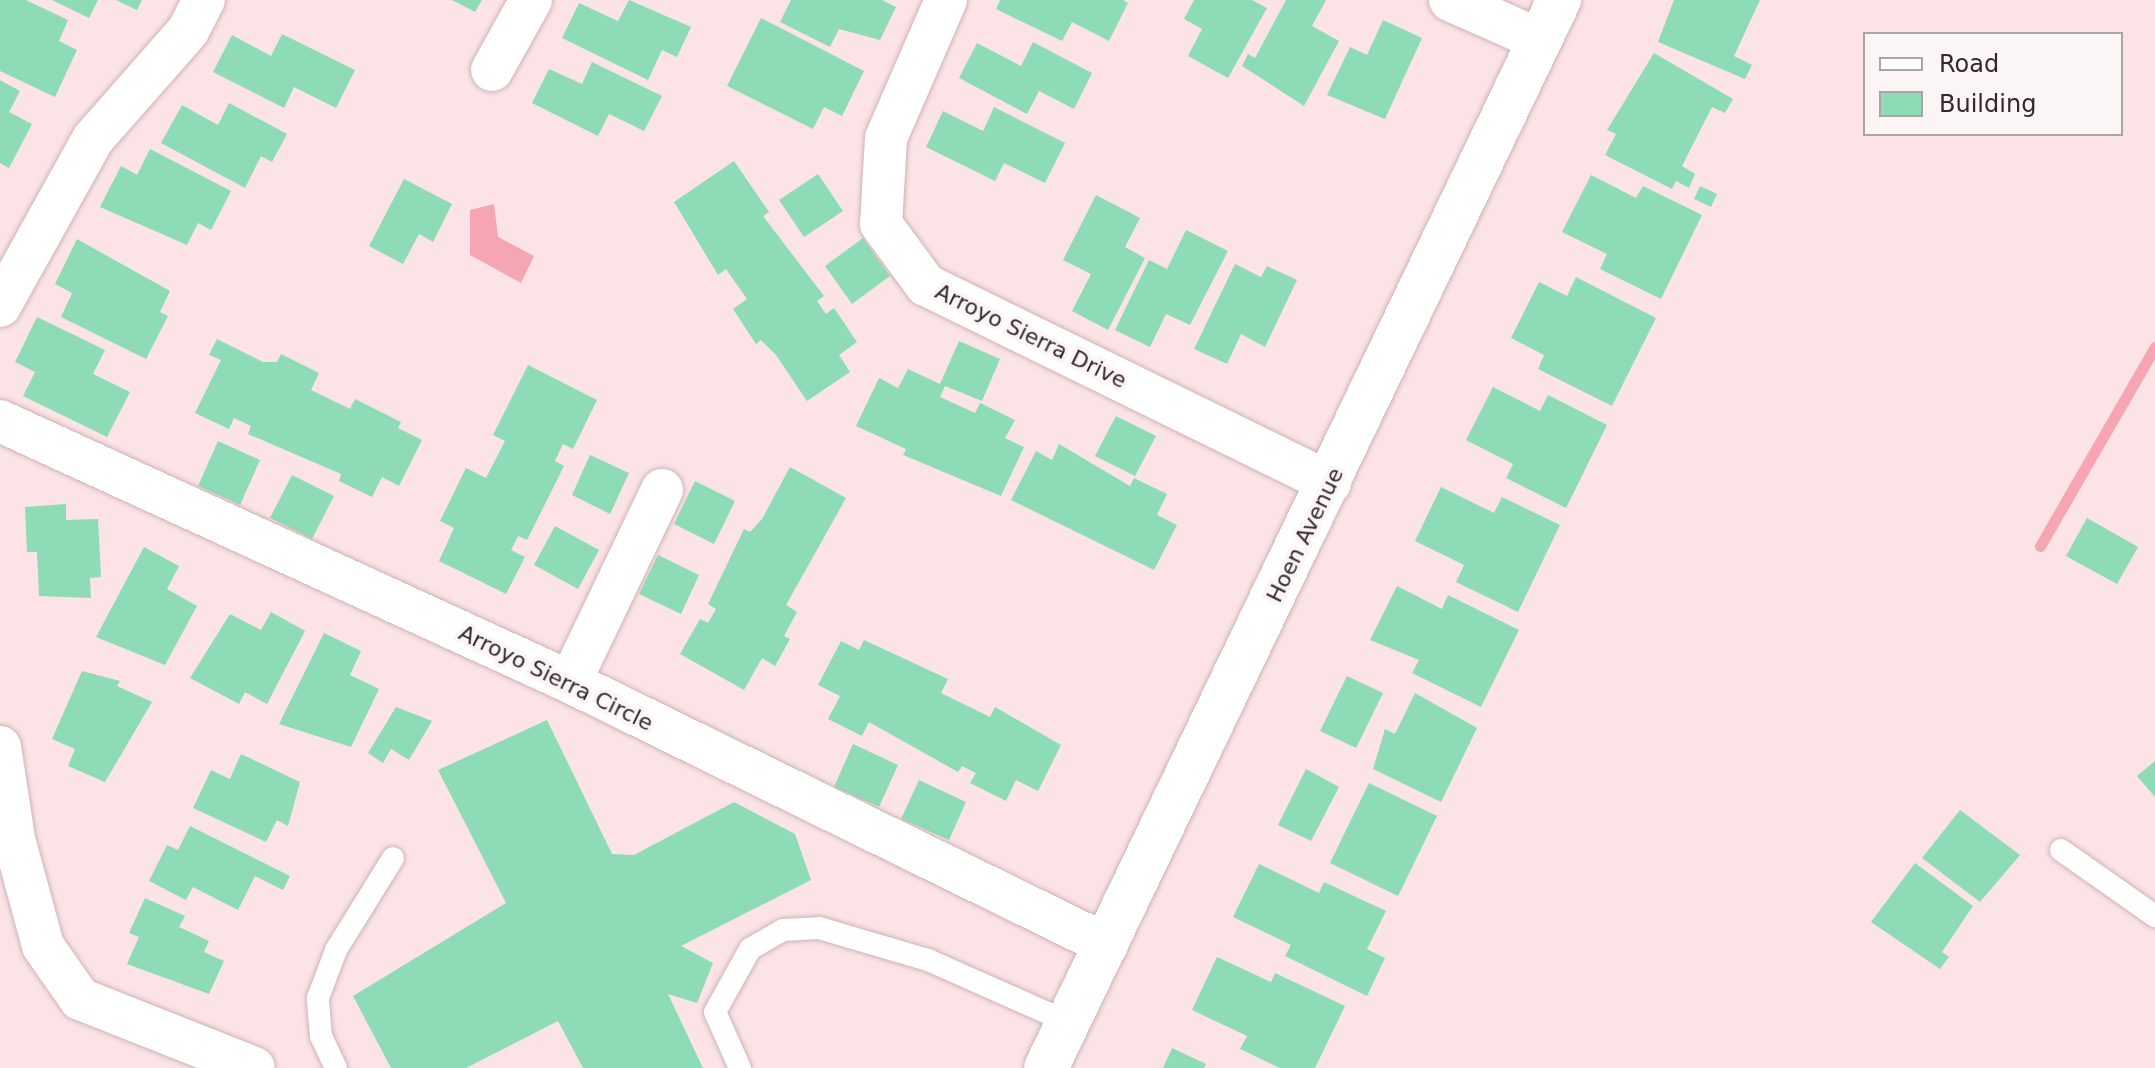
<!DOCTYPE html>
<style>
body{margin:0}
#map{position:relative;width:2155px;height:1068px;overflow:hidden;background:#fbe3e6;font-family:"DejaVu Sans",sans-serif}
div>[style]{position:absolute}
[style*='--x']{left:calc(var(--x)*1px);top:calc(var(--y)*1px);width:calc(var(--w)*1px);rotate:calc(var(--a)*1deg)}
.water>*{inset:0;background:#f6a6b3}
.stream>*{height:11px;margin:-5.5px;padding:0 5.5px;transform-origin:5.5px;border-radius:5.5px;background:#f6a6b3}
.building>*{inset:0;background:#8ddcb5}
.roads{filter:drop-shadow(0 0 2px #cfb2b6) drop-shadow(0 0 2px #cfb2b6)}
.service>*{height:22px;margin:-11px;padding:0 11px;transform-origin:11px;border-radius:11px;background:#fff}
.minor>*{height:42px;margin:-21px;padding:0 21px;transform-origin:21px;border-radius:21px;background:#fff}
.tertiary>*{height:44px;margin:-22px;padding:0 22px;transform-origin:22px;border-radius:22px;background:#fff}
span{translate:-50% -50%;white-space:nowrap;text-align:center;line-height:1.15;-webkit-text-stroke:8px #fbf5f6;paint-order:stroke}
.street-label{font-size:22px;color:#34292a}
.legend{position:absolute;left:1863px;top:32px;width:260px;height:104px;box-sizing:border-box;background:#fbf5f6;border:2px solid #aba3a4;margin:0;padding:10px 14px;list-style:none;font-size:24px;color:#34292a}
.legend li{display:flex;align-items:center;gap:16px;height:40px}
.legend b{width:40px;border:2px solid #aba3a4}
</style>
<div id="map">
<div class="water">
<i style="clip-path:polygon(494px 204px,498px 237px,534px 256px,521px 283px,470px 255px,470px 210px)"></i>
</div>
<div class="stream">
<i style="--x:2040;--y:546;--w:230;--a:-60"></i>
</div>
<div class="building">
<i style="clip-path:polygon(0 0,26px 0,68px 20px,59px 41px,77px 50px,55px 97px,0 71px)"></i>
<i style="clip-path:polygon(52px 0,98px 0,89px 18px)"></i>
<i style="clip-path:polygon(116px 0,142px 0,137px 10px)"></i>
<i style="clip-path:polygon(452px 0,482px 0,475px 12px)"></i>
<i style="clip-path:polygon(629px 0,691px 27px,677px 57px,662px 50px,648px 80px,562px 38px,579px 3px,618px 21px)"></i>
<i style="clip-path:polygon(791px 0,882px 0,896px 7px,880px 40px,839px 29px,830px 47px,780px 22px)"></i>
<i style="clip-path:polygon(1000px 0,1123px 0,1128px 3px,1109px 41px,1072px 22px,1062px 41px,996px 9px)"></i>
<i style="clip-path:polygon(1194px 0,1252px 0,1267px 8px,1228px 78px,1188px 56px,1202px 29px,1184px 19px)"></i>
<i style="clip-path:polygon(1286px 0,1326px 0,1312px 26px,1339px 41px,1304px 106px,1242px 66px,1248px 54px,1255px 58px)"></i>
<i style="clip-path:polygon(1674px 0,1760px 0,1734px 56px,1752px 65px,1745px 79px,1658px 42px)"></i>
<i style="clip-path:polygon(761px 18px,864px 71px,842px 116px,824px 107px,813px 129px,727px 86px)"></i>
<i style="clip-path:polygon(1383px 20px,1422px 38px,1385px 119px,1327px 95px,1350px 47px,1367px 55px)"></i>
<i style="clip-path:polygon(282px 34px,355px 70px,336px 108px,294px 87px,284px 108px,213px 72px,232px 35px,271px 56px)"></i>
<i style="clip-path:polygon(1033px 42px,1092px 73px,1074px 109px,1039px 91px,1027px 114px,959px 78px,977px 43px,1021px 66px)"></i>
<i style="clip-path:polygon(1654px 53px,1733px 99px,1725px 113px,1712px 107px,1682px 166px,1695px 174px,1689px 188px,1676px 181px,1672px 189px,1605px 155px,1616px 134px,1607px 130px)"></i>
<i style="clip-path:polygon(592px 62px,662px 96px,644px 131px,609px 114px,598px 136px,532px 103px,549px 69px,582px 84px)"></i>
<i style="clip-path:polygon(0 80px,20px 91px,9px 112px,32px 124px,9px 168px,0 163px)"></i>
<i style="clip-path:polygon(229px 103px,287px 134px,272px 162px,261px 156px,245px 188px,161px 143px,182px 105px,218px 125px)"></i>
<i style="clip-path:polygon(994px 107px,1065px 143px,1045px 183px,1004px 163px,995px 181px,926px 147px,943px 111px,983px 131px)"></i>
<i style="clip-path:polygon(150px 149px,231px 191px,211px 230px,198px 223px,187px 245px,100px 207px,121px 166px,137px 175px)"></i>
<i style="clip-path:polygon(734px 161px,769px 212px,763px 216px,824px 296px,817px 301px,826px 314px,834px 308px,857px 342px,839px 355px,850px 372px,807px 401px,776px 355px,761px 340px,756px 344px,733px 309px,747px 299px,726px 269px,718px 275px,674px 202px)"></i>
<i style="clip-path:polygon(818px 174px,843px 211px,804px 237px,779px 200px)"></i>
<i style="clip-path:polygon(1591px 175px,1636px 198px,1643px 186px,1702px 215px,1661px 299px,1600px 269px,1607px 254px,1562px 232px)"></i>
<i style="clip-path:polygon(404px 179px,452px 204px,433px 242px,419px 234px,403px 264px,369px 246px)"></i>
<i style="clip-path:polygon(1700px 186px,1717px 194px,1711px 207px,1694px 199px)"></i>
<i style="clip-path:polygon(1096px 195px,1140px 218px,1125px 247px,1145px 258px,1108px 330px,1072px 311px,1091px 274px,1063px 260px)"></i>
<i style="clip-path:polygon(1186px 230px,1228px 251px,1190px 325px,1166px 314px,1150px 347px,1115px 330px,1149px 260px,1167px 269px)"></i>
<i style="clip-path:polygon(863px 238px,890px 276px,852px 304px,825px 266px)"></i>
<i style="clip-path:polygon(77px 239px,170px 291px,160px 312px,168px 316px,146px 359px,61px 317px,72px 293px,55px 284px)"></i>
<i style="clip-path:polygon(1235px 264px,1261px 277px,1267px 266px,1297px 280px,1265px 347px,1241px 334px,1227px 364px,1194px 349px)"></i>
<i style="clip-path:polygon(1576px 277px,1656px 318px,1612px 406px,1538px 369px,1544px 355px,1511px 338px,1539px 282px,1567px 296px)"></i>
<i style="clip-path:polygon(37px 317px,105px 350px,93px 374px,130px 392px,107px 437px,23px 396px,35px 372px,15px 362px)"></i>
<i style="clip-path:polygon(217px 339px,263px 362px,277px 362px,281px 354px,319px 373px,311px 390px,350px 409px,355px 399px,401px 422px,398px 428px,422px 440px,399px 486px,382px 477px,372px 497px,339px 481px,341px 474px,248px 434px,251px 426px,234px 418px,229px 429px,195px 413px,221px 360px,209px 355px)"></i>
<i style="clip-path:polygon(959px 341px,1000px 359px,982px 401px,945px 386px,940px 397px,975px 413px,980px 403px,1015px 420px,1005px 438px,1024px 447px,1001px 496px,903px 455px,906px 449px,856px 426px,879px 378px,898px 388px,908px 369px,940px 384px)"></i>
<i style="clip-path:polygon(528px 365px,597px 400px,573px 449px,563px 444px,555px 461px,564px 466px,527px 540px,518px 536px,511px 550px,525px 557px,506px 594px,439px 561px,454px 528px,440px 521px,466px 468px,486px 478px,505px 441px,493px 435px)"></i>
<i style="clip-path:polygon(1493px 387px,1540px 411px,1548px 395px,1607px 425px,1566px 508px,1506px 478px,1513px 464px,1466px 440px)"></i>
<i style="clip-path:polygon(1116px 416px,1156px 436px,1135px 476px,1095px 456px)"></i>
<i style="clip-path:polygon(218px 441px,260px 460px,240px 505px,198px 486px)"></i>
<i style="clip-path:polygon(1059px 444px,1130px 486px,1134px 478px,1167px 494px,1157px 515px,1177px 525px,1154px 570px,1011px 500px,1036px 451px,1052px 460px)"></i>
<i style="clip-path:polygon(590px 455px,629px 473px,610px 514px,572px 495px)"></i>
<i style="clip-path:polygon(790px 467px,846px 498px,786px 605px,797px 612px,784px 636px,790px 639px,775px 666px,762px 658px,744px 690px,680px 654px,700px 619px,708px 623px,716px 609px,708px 604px,744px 529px,750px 532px,762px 519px)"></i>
<i style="clip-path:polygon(292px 475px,334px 496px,312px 539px,270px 518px)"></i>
<i style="clip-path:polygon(695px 481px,735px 501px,714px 544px,674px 524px)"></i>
<i style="clip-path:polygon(1441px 487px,1494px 513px,1502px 497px,1560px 525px,1518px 612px,1456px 582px,1464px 565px,1415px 541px)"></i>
<i style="clip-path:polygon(66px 504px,66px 520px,98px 519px,101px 577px,90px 578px,91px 598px,39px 596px,37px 552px,27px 552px,25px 507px)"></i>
<i style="clip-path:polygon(2087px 518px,2138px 547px,2117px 584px,2066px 556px)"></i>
<i style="clip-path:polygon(555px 526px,599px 550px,578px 589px,534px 565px)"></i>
<i style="clip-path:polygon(144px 547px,179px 566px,167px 589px,197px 606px,165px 665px,96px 637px)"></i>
<i style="clip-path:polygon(658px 555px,699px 575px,681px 614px,639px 594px)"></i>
<i style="clip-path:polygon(1397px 586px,1442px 609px,1448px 595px,1519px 630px,1481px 707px,1412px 673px,1419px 660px,1370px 640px)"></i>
<i style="clip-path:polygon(271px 612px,305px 631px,267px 704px,245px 692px,239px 704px,190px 678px,230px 614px,261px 630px)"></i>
<i style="clip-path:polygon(324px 633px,361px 651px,350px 675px,379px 689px,351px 747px,279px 724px)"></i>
<i style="clip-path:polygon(864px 640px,948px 679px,941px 693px,990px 717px,995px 707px,1061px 745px,1038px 791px,1016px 780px,1006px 801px,970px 783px,976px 773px,962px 766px,958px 772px,869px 722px,862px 736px,828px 719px,840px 696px,818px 685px,841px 641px,859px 650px)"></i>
<i style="clip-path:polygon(82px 671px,120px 681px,117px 686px,152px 702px,105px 782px,68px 766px,75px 749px,52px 739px)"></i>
<i style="clip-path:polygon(1347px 676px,1383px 693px,1356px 748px,1320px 731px)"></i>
<i style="clip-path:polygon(1415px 693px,1477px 728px,1441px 802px,1373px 769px,1385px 729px,1395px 734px)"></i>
<i style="clip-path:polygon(396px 707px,432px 721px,409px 760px,391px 749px,383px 763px,368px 753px)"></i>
<i style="clip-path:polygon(547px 720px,612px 854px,634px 855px,734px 802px,795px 834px,811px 880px,681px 946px,713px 963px,697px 1003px,668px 994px,703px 1068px,583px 1068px,558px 1021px,466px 1068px,391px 1068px,353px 996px,506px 903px,438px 770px)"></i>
<i style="clip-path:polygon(853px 744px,898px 765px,879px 807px,834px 787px)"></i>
<i style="clip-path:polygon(241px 754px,300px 782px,288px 826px,277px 820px,266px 842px,193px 808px,211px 770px,230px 779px)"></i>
<i style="clip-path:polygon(2155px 761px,2155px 797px,2137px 776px)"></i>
<i style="clip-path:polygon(1306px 769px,1339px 787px,1311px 841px,1278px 825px)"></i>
<i style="clip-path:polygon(919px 780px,966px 802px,949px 840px,901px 819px)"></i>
<i style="clip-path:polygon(1369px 783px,1437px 816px,1398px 896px,1330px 863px)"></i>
<i style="clip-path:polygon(1960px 810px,2020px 855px,1980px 902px,1922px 858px)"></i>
<i style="clip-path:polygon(190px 826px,290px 876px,283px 890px,255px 876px,238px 910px,193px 887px,186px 900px,149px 881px,167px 845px,178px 850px)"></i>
<i style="clip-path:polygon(1915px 863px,1973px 906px,1942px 952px,1949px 957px,1940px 969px,1871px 922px)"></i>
<i style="clip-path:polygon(1259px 864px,1319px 893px,1324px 882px,1386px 911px,1367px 949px,1385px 958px,1367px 996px,1285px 956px,1291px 945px,1233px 917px)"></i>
<i style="clip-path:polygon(145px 898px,185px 916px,179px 927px,209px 941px,204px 952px,224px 961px,209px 994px,127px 964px,139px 937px,129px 933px)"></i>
<i style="clip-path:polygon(1217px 957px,1271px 982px,1275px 973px,1345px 1006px,1315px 1068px,1280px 1068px,1240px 1049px,1247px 1036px,1192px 1010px)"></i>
<i style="clip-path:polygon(1172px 1048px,1206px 1064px,1204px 1068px,1163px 1068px)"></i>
</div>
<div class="roads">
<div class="service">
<i style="--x:2061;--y:850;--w:115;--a:35.1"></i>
<i style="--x:336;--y:1068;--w:35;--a:-115"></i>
<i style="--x:321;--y:1036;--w:38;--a:-95"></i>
<i style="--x:318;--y:998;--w:51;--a:-69.4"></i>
<i style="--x:336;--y:950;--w:108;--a:-58.2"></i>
<i style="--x:740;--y:1068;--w:61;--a:-114.1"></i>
<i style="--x:715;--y:1012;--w:72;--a:-60.9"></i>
<i style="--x:750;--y:949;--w:38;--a:-30"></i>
<i style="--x:783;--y:930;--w:36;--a:-3"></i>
<i style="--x:819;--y:928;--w:114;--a:16.4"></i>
<i style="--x:928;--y:960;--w:153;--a:23.9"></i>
</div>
<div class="minor">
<i style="--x:946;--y:0;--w:150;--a:113.5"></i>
<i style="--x:886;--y:138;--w:86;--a:93.3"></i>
<i style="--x:881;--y:224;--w:76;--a:53.6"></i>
<i style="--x:926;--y:285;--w:450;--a:26.1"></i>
<i style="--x:1450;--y:0;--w:98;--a:24"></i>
<i style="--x:492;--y:70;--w:80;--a:-60.9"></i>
<i style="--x:0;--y:306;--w:191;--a:-60.9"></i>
<i style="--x:93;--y:139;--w:144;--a:-48.7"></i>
<i style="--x:188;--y:31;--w:35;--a:-63"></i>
<i style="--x:0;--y:421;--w:627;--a:24.6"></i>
<i style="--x:570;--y:682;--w:598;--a:26.09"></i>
<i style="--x:570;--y:682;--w:213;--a:-64.4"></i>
<i style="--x:0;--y:747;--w:93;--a:81.3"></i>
<i style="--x:14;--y:839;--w:111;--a:74.8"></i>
<i style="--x:43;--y:946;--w:65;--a:55.1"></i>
<i style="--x:80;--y:999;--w:187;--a:21.6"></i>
</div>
<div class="tertiary">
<i style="--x:1046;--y:1068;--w:1185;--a:-64.34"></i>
</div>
</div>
<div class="street-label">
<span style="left:1031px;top:336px;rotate:26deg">Arroyo Sierra Drive</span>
<span style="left:1305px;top:535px;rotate:-64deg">Hoen Avenue</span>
<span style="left:556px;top:678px;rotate:26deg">Arroyo Sierra Circle</span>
</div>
<ul class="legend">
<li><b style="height:10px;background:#fff"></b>Road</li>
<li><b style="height:22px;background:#8ddcb5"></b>Building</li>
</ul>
</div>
